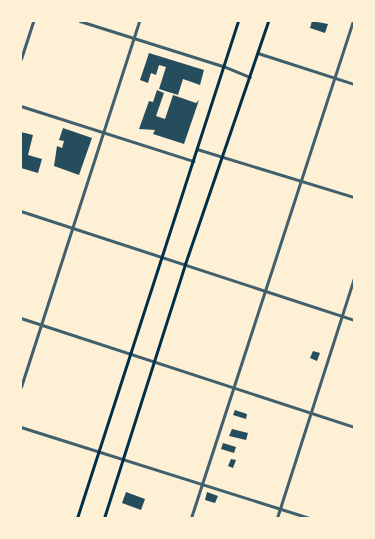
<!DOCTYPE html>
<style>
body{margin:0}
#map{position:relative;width:375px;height:539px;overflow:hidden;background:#fdf0d5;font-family:"Source Serif 4",serif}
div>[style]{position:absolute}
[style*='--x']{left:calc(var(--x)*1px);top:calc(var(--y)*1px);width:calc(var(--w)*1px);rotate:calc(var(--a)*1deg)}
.building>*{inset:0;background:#264d5e}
.minor>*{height:2.5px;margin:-1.25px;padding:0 1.25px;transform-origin:1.25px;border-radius:1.25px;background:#3f606c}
.secondary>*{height:3px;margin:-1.5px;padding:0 1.5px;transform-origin:1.5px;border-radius:1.5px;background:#003049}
span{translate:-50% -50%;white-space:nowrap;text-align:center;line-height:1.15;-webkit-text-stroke:4px #fdf0d5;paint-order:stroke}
.frame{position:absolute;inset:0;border:22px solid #fdf0d5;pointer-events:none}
</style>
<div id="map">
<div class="building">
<i style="clip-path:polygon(312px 21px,328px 24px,325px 33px,310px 28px)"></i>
<i style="clip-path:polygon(149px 53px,204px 70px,200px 85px,183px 79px,178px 95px,159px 89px,166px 67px,159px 65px,156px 75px,151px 73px,148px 83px,140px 80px)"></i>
<i style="clip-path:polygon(157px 90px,164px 93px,156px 116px,165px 119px,173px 95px,196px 103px,199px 100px,184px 144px,153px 134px,155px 130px,139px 129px,149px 101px,153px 102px)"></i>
<i style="clip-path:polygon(63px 128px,92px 138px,79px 175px,54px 166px,57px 146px,62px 148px,64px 141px,59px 140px)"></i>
<i style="clip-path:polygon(21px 132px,33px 135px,28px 155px,42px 159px,38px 173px,21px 168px)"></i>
<i style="clip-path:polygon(313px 351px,320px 353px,317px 361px,310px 358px)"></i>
<i style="clip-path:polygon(235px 410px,247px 414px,246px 419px,233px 415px)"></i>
<i style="clip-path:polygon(232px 429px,248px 433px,246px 440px,229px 436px)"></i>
<i style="clip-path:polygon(223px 443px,236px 447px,234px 453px,221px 449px)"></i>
<i style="clip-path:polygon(231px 459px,236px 460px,233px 468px,228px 466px)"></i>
<i style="clip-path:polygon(126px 492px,145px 499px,141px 510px,122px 503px)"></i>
<i style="clip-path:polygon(207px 492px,218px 496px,215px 503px,205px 500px)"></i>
</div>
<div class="minor">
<i style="--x:80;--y:21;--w:150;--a:17.5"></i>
<i style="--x:223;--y:66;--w:29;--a:22"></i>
<i style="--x:258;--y:53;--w:101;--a:17.9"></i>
<i style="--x:21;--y:59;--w:40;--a:-72"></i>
<i style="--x:21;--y:106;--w:181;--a:17.7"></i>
<i style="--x:197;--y:149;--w:164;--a:17"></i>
<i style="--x:21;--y:211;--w:350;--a:18.1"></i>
<i style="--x:21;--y:318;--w:350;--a:18.1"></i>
<i style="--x:21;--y:387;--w:385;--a:-72.1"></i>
<i style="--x:21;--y:427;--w:302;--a:17.5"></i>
<i style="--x:191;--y:518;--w:523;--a:-71.95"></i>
<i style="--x:277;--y:518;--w:252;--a:-72.2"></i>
</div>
<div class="secondary">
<i style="--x:77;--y:518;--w:522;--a:-72.05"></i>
<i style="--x:104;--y:518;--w:267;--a:-72.3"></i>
<i style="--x:185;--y:264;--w:257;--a:-71.1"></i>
</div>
<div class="frame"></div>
</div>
